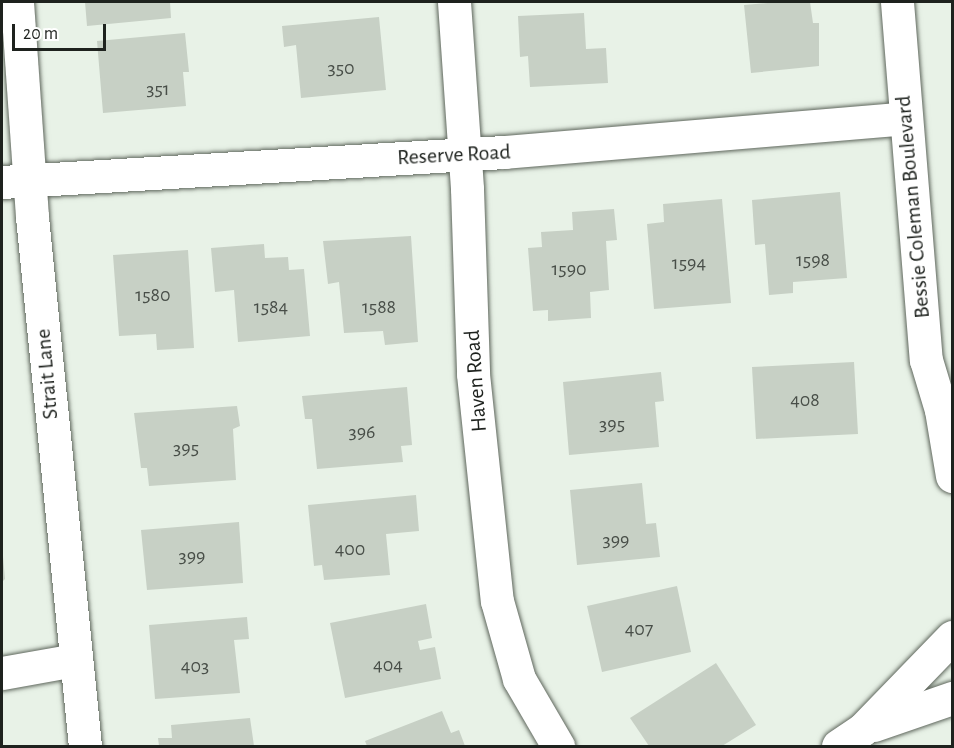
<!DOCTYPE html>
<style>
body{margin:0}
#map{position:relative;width:954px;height:748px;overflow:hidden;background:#e8f2e7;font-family:"Alegreya Sans",sans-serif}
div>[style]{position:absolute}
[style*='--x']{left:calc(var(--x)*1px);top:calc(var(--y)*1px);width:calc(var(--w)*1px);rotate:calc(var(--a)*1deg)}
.building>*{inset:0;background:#c7d0c5}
.roads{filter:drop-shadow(0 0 2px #5f675d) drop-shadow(0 0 2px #5f675d)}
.street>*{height:33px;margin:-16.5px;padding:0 16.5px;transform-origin:16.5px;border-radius:16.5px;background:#fff}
.secondary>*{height:33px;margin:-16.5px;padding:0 16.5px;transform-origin:16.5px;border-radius:16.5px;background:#fff}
span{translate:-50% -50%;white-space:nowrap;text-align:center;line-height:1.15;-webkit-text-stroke:5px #fff;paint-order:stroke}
.number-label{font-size:20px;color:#484e48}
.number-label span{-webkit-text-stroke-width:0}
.street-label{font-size:22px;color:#1e221e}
.frame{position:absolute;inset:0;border:3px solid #1e221e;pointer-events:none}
.scale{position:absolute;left:12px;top:24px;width:94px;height:27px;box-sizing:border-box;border:3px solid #1e221e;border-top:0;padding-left:8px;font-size:18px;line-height:21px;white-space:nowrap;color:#1e221e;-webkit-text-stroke:4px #fff;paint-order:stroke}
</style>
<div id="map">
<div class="building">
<i style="clip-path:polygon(85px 2px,170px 2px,171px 18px,87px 26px)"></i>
<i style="clip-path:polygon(778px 2px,810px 2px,813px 23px,819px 23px,819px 66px,751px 73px,744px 5px)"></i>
<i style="clip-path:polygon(584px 13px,586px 49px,606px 48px,608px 83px,530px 87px,528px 56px,520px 57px,518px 16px)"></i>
<i style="clip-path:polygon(379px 17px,386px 90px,301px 98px,296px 45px,284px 47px,282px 26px)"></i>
<i style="clip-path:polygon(185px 33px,189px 72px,183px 72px,186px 106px,103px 113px,97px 41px)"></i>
<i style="clip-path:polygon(840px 192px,847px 278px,793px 282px,793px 293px,769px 295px,765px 244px,755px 245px,752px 200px)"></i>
<i style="clip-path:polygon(722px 199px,731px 303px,654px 309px,647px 224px,664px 222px,663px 204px)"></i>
<i style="clip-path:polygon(614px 209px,617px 240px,606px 241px,609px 290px,590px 292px,591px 318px,548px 321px,548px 310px,533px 311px,528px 248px,542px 247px,541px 232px,573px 230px,572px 212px)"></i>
<i style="clip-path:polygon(411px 236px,418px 342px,385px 345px,383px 331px,344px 333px,339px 282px,328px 284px,323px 241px)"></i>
<i style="clip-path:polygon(264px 244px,265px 258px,288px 257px,289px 270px,304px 269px,310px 336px,238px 342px,234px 290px,215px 292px,211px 248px)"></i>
<i style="clip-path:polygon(188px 250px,194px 348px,157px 350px,156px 334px,119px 336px,113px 255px)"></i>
<i style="clip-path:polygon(854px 362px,858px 434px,756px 439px,752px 367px)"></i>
<i style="clip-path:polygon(661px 372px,664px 401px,655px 402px,659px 447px,569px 455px,563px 382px)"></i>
<i style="clip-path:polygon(407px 387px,412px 445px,401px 446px,403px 462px,317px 469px,312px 419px,305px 419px,302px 396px)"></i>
<i style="clip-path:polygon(237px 406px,240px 426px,233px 429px,236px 480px,149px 486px,147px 468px,141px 468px,134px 413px)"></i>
<i style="clip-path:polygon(642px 483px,646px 524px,656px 523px,660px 557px,577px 565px,570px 490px)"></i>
<i style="clip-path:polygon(416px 495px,419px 531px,386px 534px,390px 575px,324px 580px,322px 565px,314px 566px,308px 505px)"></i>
<i style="clip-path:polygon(239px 522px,243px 583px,147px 590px,141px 530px)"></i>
<i style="clip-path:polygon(2px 545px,5px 579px,2px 582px)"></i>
<i style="clip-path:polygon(677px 586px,691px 652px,602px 672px,587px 606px)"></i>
<i style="clip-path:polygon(426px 604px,432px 638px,418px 641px,420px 650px,435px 647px,441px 679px,345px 698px,330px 623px)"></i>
<i style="clip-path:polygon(247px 617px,249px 639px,234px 640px,240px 693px,155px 699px,149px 625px)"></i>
<i style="clip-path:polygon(716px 663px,756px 725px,722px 746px,649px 746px,630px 718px)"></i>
<i style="clip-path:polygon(442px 711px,451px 733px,459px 730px,465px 746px,367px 746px,365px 741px)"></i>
<i style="clip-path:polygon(250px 718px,254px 746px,159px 746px,158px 738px,172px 738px,171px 725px)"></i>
</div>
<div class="roads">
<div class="street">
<i style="--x:17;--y:2;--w:216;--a:86"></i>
<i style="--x:32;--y:217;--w:532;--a:84.28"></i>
<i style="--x:454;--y:2;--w:187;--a:86"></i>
<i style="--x:467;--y:189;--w:185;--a:88.1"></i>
<i style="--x:473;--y:374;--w:228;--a:84"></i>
<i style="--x:497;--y:601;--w:81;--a:74.2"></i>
<i style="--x:519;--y:679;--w:78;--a:59.8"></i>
<i style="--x:2;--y:182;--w:503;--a:-3.42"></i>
<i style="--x:504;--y:152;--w:403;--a:-4.8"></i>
<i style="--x:2;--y:673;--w:74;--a:-10.1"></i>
</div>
<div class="secondary">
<i style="--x:897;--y:2;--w:359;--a:85.4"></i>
<i style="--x:926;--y:360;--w:52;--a:73.3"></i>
<i style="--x:941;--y:410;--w:67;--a:80.5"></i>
<i style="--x:874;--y:725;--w:83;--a:-19.1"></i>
<i style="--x:838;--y:746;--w:30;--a:-34"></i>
<i style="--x:863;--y:729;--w:128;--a:-45.9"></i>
</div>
</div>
<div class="number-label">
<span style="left:341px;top:68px">350</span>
<span style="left:158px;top:89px">351</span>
<span style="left:813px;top:260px">1598</span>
<span style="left:689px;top:263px">1594</span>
<span style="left:569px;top:269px">1590</span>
<span style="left:153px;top:295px">1580</span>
<span style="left:271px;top:307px">1584</span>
<span style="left:379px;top:307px">1588</span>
<span style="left:805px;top:400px">408</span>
<span style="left:612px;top:424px">395</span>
<span style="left:362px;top:432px">396</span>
<span style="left:186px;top:448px">395</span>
<span style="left:616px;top:540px">399</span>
<span style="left:350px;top:549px">400</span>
<span style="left:192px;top:556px">399</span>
<span style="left:639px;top:629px">407</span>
<span style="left:388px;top:665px">404</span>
<span style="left:195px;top:666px">403</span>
</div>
<div class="street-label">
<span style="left:454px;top:155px;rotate:-3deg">Reserve Road</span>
<span style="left:913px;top:207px;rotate:-95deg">Bessie Coleman Boulevard</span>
<span style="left:47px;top:374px;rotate:-95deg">Strait Lane</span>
<span style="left:476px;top:381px;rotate:-94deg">Haven Road</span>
</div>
<div class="frame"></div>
<div class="scale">20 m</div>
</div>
